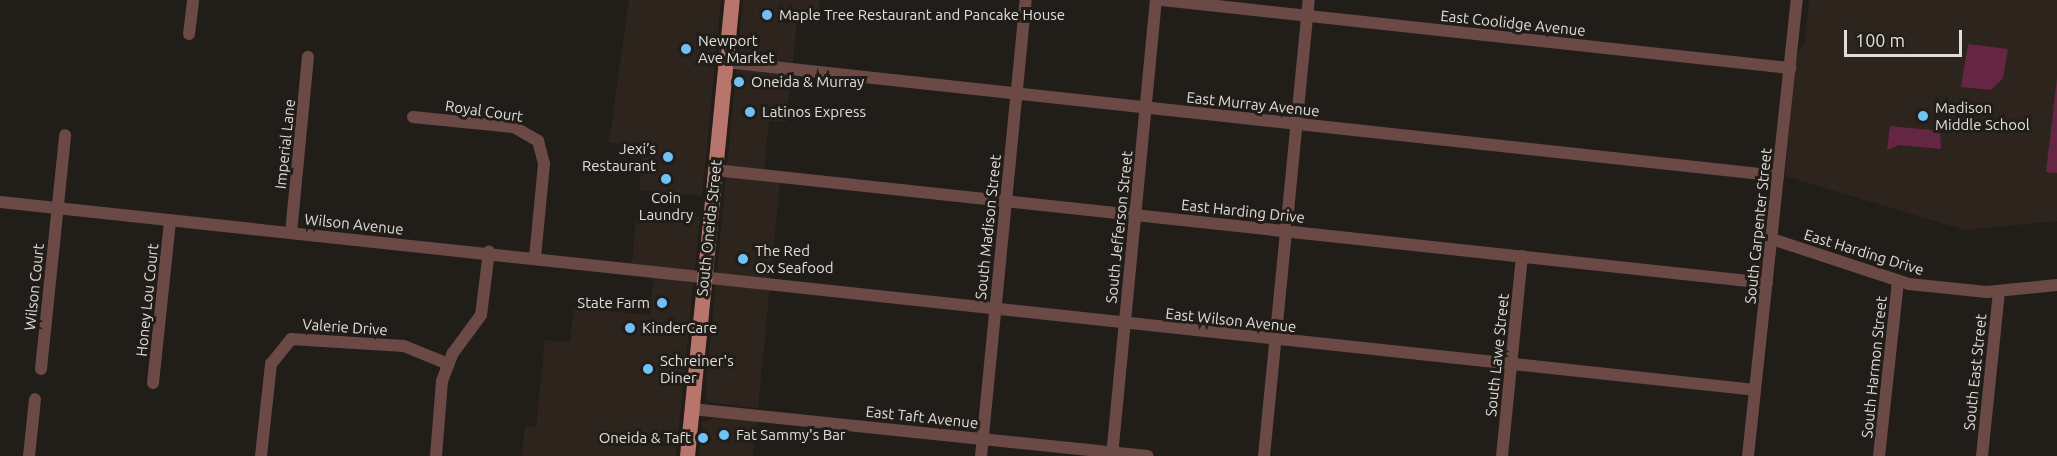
<!DOCTYPE html>
<meta charset="utf-8">
<style>
body{margin:0}
#map{position:relative;width:2057px;height:456px;overflow:hidden;background:#211d19;font-family:Ubuntu,sans-serif}
div>[style]{position:absolute}
[style*='--x']{left:calc(var(--x)*1px);top:calc(var(--y)*1px);width:calc(var(--w)*1px);rotate:calc(var(--a)*1deg)}
.built>*{inset:0;background:#2d251d}
.green>*{inset:0;background:#642643}
.minor>*{height:12px;margin:-6px;padding:0 6px;transform-origin:6px;border-radius:6px;background:#6b4a45}
.major>*{height:15px;margin:-7.5px;padding:0 7.5px;transform-origin:7.5px;border-radius:7.5px;background:#b8756b}
.dots>*{width:16px;height:16px;translate:-50% -50%;box-sizing:border-box;border:3px solid #211d19;border-radius:50%}
span{translate:-50% -50%;white-space:nowrap;text-align:center;line-height:1.15;-webkit-text-stroke:6px #211d19;paint-order:stroke}
.poi-label{font-size:15px;color:#e0dddb}
.left{translate:0 -50%;text-align:left}
.right{translate:-100% -50%;text-align:right}
.street-label{font-size:15px;color:#e0dddb}
.scale{position:absolute;left:1844px;top:30px;width:118px;height:27px;box-sizing:border-box;border:3px solid #e0dddb;border-top:0;padding-left:8px;font-size:18px;line-height:21px;white-space:nowrap;color:#e0dddb;-webkit-text-stroke:4px #211d19;paint-order:stroke}
</style>
<div id="map">
<div class="built">
<i style="clip-path:polygon(629px 0,721px 0,702px 196px,639px 190px,644px 147px,609px 142px)"></i>
<i style="clip-path:polygon(743px 0,820px 0,817px 24px,797px 22px,786px 122px,769px 121px,764px 170px,780px 183px,758px 408px,709px 402px,705px 396px)"></i>
<i style="clip-path:polygon(1809px 0,2057px 0,2057px 221px,1965px 230px,1785px 176px,1796px 55px,1805px 41px)"></i>
<i style="clip-path:polygon(637px 210px,700px 217px,676px 456px,522px 456px,525px 427px,536px 427px,545px 340px,570px 342px,574px 308px,650px 315px,654px 276px,631px 271px)"></i>
<i style="clip-path:polygon(718px 416px,757px 421px,753px 456px,699px 456px,702px 422px)"></i>
</div>
<div class="green">
<i style="clip-path:polygon(1968px 44px,2008px 49px,2003px 78px,1991px 90px,1961px 87px)"></i>
<i style="clip-path:polygon(2057px 78px,2057px 173px,2046px 172px)"></i>
<i style="clip-path:polygon(1890px 126px,1940px 131px,1941px 149px,1899px 145px,1887px 150px)"></i>
</div>
<div class="minor">
<i style="--x:1162;--y:0;--w:632;--a:6.18"></i>
<i style="--x:189;--y:34;--w:34;--a:-83"></i>
<i style="--x:726;--y:62;--w:1058;--a:6.18"></i>
<i style="--x:413;--y:117;--w:101;--a:5.7"></i>
<i style="--x:514;--y:127;--w:28;--a:30"></i>
<i style="--x:538;--y:141;--w:24;--a:75"></i>
<i style="--x:544;--y:164;--w:93;--a:95.5"></i>
<i style="--x:715;--y:170;--w:1058;--a:6.13"></i>
<i style="--x:0;--y:202;--w:1765;--a:6.11"></i>
<i style="--x:291;--y:233;--w:177;--a:-84.5"></i>
<i style="--x:1772;--y:239;--w:144;--a:18.2"></i>
<i style="--x:1909;--y:284;--w:78;--a:5.9"></i>
<i style="--x:1987;--y:292;--w:70;--a:-5.7"></i>
<i style="--x:41;--y:369;--w:235;--a:-84.1"></i>
<i style="--x:153;--y:383;--w:164;--a:-84"></i>
<i style="--x:692;--y:409;--w:458;--a:5.9"></i>
<i style="--x:29;--y:456;--w:57;--a:-84"></i>
<i style="--x:261;--y:456;--w:93;--a:-83.8"></i>
<i style="--x:271;--y:364;--w:32;--a:-51"></i>
<i style="--x:291;--y:339;--w:113;--a:3.5"></i>
<i style="--x:404;--y:346;--w:48;--a:22.2"></i>
<i style="--x:436;--y:456;--w:75;--a:-85.4"></i>
<i style="--x:442;--y:381;--w:30;--a:-69"></i>
<i style="--x:453;--y:353;--w:47;--a:-53.6"></i>
<i style="--x:481;--y:315;--w:64;--a:-82.8"></i>
<i style="--x:981;--y:456;--w:458;--a:-84.4"></i>
<i style="--x:1112;--y:456;--w:458;--a:-84.5"></i>
<i style="--x:1264;--y:456;--w:458;--a:-84.4"></i>
<i style="--x:1502;--y:456;--w:201;--a:-84.3"></i>
<i style="--x:1748;--y:456;--w:459;--a:-83.9"></i>
<i style="--x:1879;--y:456;--w:176;--a:-83.8"></i>
<i style="--x:1982;--y:456;--w:165;--a:-84.1"></i>
</div>
<div class="major">
<i style="--x:687;--y:456;--w:458;--a:-84.4"></i>
</div>
<div class="dots">
<i style="left:767px;top:15px;background:#71c1f5"></i>
<i style="left:686px;top:49px;background:#71c1f5"></i>
<i style="left:739px;top:82px;background:#71c1f5"></i>
<i style="left:750px;top:112px;background:#71c1f5"></i>
<i style="left:1923px;top:116px;background:#71c1f5"></i>
<i style="left:668px;top:157px;background:#71c1f5"></i>
<i style="left:666px;top:179px;background:#71c1f5"></i>
<i style="left:743px;top:259px;background:#71c1f5"></i>
<i style="left:662px;top:303px;background:#71c1f5"></i>
<i style="left:630px;top:328px;background:#71c1f5"></i>
<i style="left:648px;top:369px;background:#71c1f5"></i>
<i style="left:724px;top:435px;background:#71c1f5"></i>
<i style="left:703px;top:438px;background:#71c1f5"></i>
</div>
<div class="poi-label">
<span class="left" style="left:779px;top:15px">Maple Tree Restaurant and Pancake House</span>
<span class="left" style="left:698px;top:49px">Newport<br>Ave Market</span>
<span class="left" style="left:751px;top:82px">Oneida &amp; Murray</span>
<span class="left" style="left:1935px;top:116px">Madison<br>Middle School</span>
<span class="left" style="left:762px;top:112px">Latinos Express</span>
<span class="right" style="left:656px;top:157px">Jexi’s<br>Restaurant</span>
<span style="left:666px;top:206px">Coin<br>Laundry</span>
<span class="left" style="left:755px;top:259px">The Red<br>Ox Seafood</span>
<span class="right" style="left:650px;top:303px">State Farm</span>
<span class="left" style="left:642px;top:328px">KinderCare</span>
<span class="left" style="left:660px;top:369px">Schreiner's<br>Diner</span>
<span class="left" style="left:736px;top:435px">Fat Sammy's Bar</span>
<span class="right" style="left:691px;top:438px">Oneida &amp; Taft</span>
</div>
<div class="street-label">
<span style="left:1513px;top:23px;rotate:6deg">East Coolidge Avenue</span>
<span style="left:1253px;top:104px;rotate:6deg">East Murray Avenue</span>
<span style="left:484px;top:111px;rotate:8deg">Royal Court</span>
<span style="left:285px;top:144px;rotate:-84deg">Imperial Lane</span>
<span style="left:1243px;top:211px;rotate:6deg">East Harding Drive</span>
<span style="left:354px;top:224px;rotate:6deg">Wilson Avenue</span>
<span style="left:1758px;top:226px;rotate:-84deg">South Carpenter Street</span>
<span style="left:988px;top:227px;rotate:-84deg">South Madison Street</span>
<span style="left:1119px;top:227px;rotate:-84deg">South Jefferson Street</span>
<span style="left:709px;top:228px;rotate:-84deg">South Oneida Street</span>
<span style="left:1864px;top:252px;rotate:17deg">East Harding Drive</span>
<span style="left:34px;top:287px;rotate:-84deg">Wilson Court</span>
<span style="left:147px;top:300px;rotate:-84deg">Honey Lou Court</span>
<span style="left:1231px;top:320px;rotate:6deg">East Wilson Avenue</span>
<span style="left:345px;top:327px;rotate:4deg">Valerie Drive</span>
<span style="left:1497px;top:355px;rotate:-84deg">South Lawe Street</span>
<span style="left:1874px;top:367px;rotate:-84deg">South Harmon Street</span>
<span style="left:1975px;top:372px;rotate:-84deg">South East Street</span>
<span style="left:922px;top:417px;rotate:6deg">East Taft Avenue</span>
</div>
<div class="scale">100 m</div>
</div>
